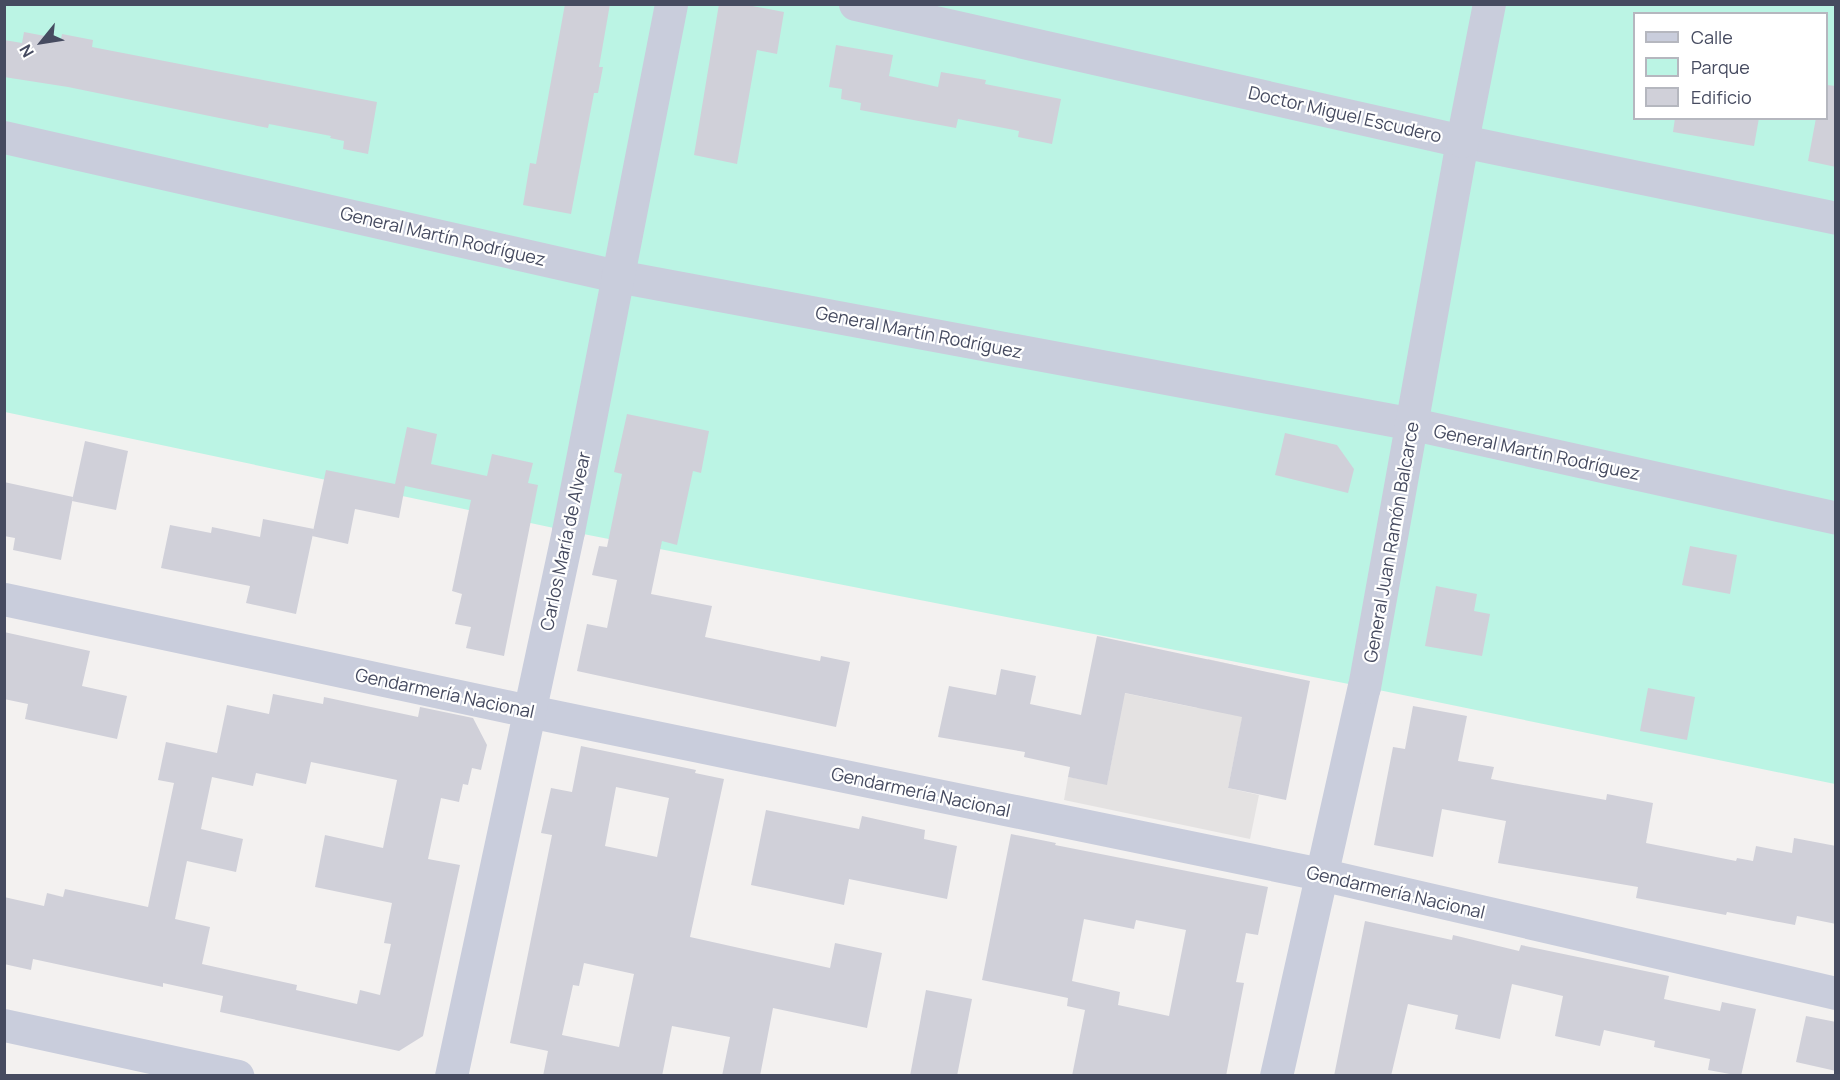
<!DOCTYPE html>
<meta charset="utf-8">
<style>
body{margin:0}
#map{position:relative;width:1840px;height:1080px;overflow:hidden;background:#f3f1f0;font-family:Manrope,sans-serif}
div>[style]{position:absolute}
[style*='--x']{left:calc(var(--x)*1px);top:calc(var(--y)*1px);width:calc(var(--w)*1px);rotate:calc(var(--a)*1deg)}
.education>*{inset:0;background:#e4e2e2}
.green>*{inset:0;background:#bbf4e4}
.building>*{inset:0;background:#d0d0d9}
.minor>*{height:33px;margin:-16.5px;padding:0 16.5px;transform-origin:16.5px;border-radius:16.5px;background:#c9cddc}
span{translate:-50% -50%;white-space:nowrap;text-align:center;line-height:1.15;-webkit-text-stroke:4.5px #fff;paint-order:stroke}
.street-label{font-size:18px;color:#464b60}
.frame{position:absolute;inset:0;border:6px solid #464b60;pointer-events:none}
.legend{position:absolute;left:1633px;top:12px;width:195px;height:108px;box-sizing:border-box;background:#fff;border:2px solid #b5b7bf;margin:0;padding:8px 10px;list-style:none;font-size:18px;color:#464b60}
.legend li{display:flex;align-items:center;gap:12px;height:30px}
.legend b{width:30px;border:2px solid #b5b7bf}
.north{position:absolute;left:12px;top:12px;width:60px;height:60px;-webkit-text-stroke:4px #fff;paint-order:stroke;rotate:240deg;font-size:16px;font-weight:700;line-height:24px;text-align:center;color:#464b60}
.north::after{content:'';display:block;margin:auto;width:21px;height:27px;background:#464b60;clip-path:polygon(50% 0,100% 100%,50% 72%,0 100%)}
</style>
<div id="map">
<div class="education">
<i style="clip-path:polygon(1208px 659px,1252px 669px,1228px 788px,1259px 795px,1250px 839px,1064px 800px,1068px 777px,1107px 784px,1116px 738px,1119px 692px,1197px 708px)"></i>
</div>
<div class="green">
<i style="clip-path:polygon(evenodd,5px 5px,1835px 5px,1835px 784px,1364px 687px,568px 531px,5px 412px,5px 5px,1634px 14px,1826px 14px,1826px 118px,1634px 118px,1634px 14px)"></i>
</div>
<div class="building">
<i style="clip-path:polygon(565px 4px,610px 4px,599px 67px,603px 67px,598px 93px,594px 93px,571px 214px,523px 205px,530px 163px,536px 164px)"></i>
<i style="clip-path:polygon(719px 4px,742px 4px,784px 12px,777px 54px,757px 50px,737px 164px,694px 155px)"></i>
<i style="clip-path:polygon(24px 32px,61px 39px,62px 34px,93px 40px,92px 47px,377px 102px,368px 154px,343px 149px,344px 141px,330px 138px,331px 136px,269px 124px,268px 128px,68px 87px,4px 77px,4px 40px,22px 43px)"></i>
<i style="clip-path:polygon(836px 45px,893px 55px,889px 76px,938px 87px,941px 72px,986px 80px,985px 84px,1061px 99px,1052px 144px,1018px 137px,1019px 131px,958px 119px,956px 128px,860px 110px,861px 103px,841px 99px,842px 89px,829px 87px)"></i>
<i style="clip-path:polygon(1827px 85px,1836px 86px,1836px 167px,1808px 161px,1816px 118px,1827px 118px)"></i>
<i style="clip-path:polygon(1675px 118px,1759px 118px,1754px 146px,1673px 132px)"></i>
<i style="clip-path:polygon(627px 414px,709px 431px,701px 473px,693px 471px,677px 545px,662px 541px,651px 594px,712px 606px,705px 637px,820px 661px,821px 656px,850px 662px,836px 727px,577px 671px,587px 624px,607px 628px,617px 580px,592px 575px,599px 546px,607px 547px,622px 474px,614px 472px)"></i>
<i style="clip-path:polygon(407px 427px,437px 434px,431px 464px,487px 476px,492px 454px,533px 463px,528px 483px,538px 485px,504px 656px,466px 648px,471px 627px,455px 624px,462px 594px,452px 591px,471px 500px,405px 486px,399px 518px,355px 509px,348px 544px,312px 536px,326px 470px,395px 484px)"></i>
<i style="clip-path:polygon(1285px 433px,1337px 445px,1354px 469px,1348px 493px,1275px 475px)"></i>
<i style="clip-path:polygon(85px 441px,128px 451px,116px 510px,72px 501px)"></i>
<i style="clip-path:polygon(4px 482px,73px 497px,61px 560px,13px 550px,15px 538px,4px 536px)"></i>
<i style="clip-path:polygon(263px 519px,314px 529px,296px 614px,246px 603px,250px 586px,161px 568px,170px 525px,211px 533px,212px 527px,260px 537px)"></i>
<i style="clip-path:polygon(1690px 546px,1737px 555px,1730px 594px,1682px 585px)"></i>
<i style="clip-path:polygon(1436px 586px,1477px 594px,1474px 611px,1490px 614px,1482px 656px,1425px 646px)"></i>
<i style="clip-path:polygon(4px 632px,90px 651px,82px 686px,127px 696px,117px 739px,25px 719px,28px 704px,4px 699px)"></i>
<i style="clip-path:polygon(1097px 636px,1310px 681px,1286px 800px,1228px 788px,1242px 717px,1125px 693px,1107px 785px,1068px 777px,1070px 767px,1024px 757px,1025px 752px,938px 737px,949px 686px,996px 695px,1001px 669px,1036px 676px,1030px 704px,1081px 715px)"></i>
<i style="clip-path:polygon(1648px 688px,1695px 697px,1687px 740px,1640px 731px)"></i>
<i style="clip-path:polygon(evenodd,273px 694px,323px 704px,324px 697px,418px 717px,420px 707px,473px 718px,487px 745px,481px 770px,472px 768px,468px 785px,463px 784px,459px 802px,441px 798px,428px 859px,460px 865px,423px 1036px,399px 1051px,220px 1012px,223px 996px,163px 983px,163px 987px,33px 959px,31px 970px,4px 964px,4px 897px,44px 906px,47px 893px,63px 897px,65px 889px,148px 907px,174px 783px,158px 780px,166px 742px,217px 753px,227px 705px,269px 714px,273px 694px,311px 762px,397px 780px,383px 848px,325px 835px,315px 887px,392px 903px,384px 943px,391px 944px,380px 995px,360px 990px,357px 1004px,296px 990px,297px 985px,202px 964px,210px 927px,175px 919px,187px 861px,236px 872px,243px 839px,201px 829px,212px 777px,253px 786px,256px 773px,306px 784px,311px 762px)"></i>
<i style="clip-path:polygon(1413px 706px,1467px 716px,1458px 761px,1494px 767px,1491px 779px,1606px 800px,1607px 794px,1653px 803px,1646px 843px,1736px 861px,1737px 858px,1753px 861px,1756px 846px,1792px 853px,1794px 838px,1836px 846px,1836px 924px,1797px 916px,1795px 925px,1727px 912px,1726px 915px,1636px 898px,1638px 887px,1498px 863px,1506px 821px,1442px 809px,1433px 857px,1374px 845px,1393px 747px,1405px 749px)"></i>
<i style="clip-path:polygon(evenodd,581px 746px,696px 770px,695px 773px,724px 779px,690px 937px,830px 968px,835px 943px,882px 953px,867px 1028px,773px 1008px,760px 1076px,722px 1076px,730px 1037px,672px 1026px,662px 1076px,543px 1076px,548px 1051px,510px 1043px,552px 835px,541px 833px,551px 788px,572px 792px,581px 746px,616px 787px,669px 798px,657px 857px,605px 846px,616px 787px,581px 746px,584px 963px,634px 974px,619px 1047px,562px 1035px,573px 985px,579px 986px,584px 963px)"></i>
<i style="clip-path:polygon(766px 810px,859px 829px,862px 816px,925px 830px,924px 839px,957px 846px,947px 899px,849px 879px,844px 905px,751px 885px)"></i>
<i style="clip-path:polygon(evenodd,1011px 834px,1056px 843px,1055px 845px,1268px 887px,1258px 935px,1246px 933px,1236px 982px,1244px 983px,1226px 1076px,1072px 1076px,1085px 1010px,1067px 1006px,1068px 998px,982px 980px,1011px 834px,1084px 919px,1134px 929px,1136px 920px,1186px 930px,1169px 1016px,1118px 1005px,1120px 992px,1072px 981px,1084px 919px)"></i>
<i style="clip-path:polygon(1365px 921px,1452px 940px,1453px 935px,1519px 951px,1521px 945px,1669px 976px,1664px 999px,1720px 1011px,1722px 1002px,1756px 1009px,1741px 1076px,1708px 1070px,1710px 1059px,1654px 1047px,1655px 1041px,1604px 1030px,1600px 1046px,1555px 1036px,1563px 996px,1512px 984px,1500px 1039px,1455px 1029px,1458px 1015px,1408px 1004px,1391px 1076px,1334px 1076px)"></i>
<i style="clip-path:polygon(926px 990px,972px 999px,957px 1076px,910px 1076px)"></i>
<i style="clip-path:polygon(1806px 1016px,1836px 1022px,1836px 1071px,1796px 1062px)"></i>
</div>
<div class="minor">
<i style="--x:855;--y:4;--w:622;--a:12.72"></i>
<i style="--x:1462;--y:141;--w:382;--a:11.6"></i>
<i style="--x:4;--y:137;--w:629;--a:12.78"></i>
<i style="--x:617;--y:276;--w:810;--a:10.53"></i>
<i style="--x:1413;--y:424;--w:433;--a:12.5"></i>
<i style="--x:4;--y:599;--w:537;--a:12.04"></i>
<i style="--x:529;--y:711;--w:808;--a:11.64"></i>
<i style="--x:1320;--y:874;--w:530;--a:12.99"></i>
<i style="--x:4;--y:1025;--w:239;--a:12.3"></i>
<i style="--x:451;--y:1076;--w:557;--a:-77.88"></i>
<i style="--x:568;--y:531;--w:537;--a:-78.94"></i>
<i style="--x:1276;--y:1076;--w:399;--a:-77.3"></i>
<i style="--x:1364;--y:687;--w:555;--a:-79.82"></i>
<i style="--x:1462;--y:141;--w:140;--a:-78.9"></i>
</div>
<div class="street-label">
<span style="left:1345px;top:114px;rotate:13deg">Doctor Miguel Escudero</span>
<span style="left:443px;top:236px;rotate:13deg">General Martín Rodríguez</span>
<span style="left:919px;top:332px;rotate:11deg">General Martín Rodríguez</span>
<span style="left:1537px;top:452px;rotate:12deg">General Martín Rodríguez</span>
<span style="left:565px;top:541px;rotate:-78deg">Carlos María de Alvear</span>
<span style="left:1391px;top:542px;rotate:-80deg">General Juan Ramón Balcarce</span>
<span style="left:445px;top:693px;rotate:12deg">Gendarmería Nacional</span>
<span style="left:921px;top:792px;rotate:12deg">Gendarmería Nacional</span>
<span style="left:1396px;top:892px;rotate:13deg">Gendarmería Nacional</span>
</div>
<div class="frame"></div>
<ul class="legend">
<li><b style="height:8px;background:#c9cddc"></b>Calle</li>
<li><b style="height:16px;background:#bbf4e4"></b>Parque</li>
<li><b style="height:16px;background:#d0d0d9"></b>Edificio</li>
</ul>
<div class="north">N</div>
</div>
